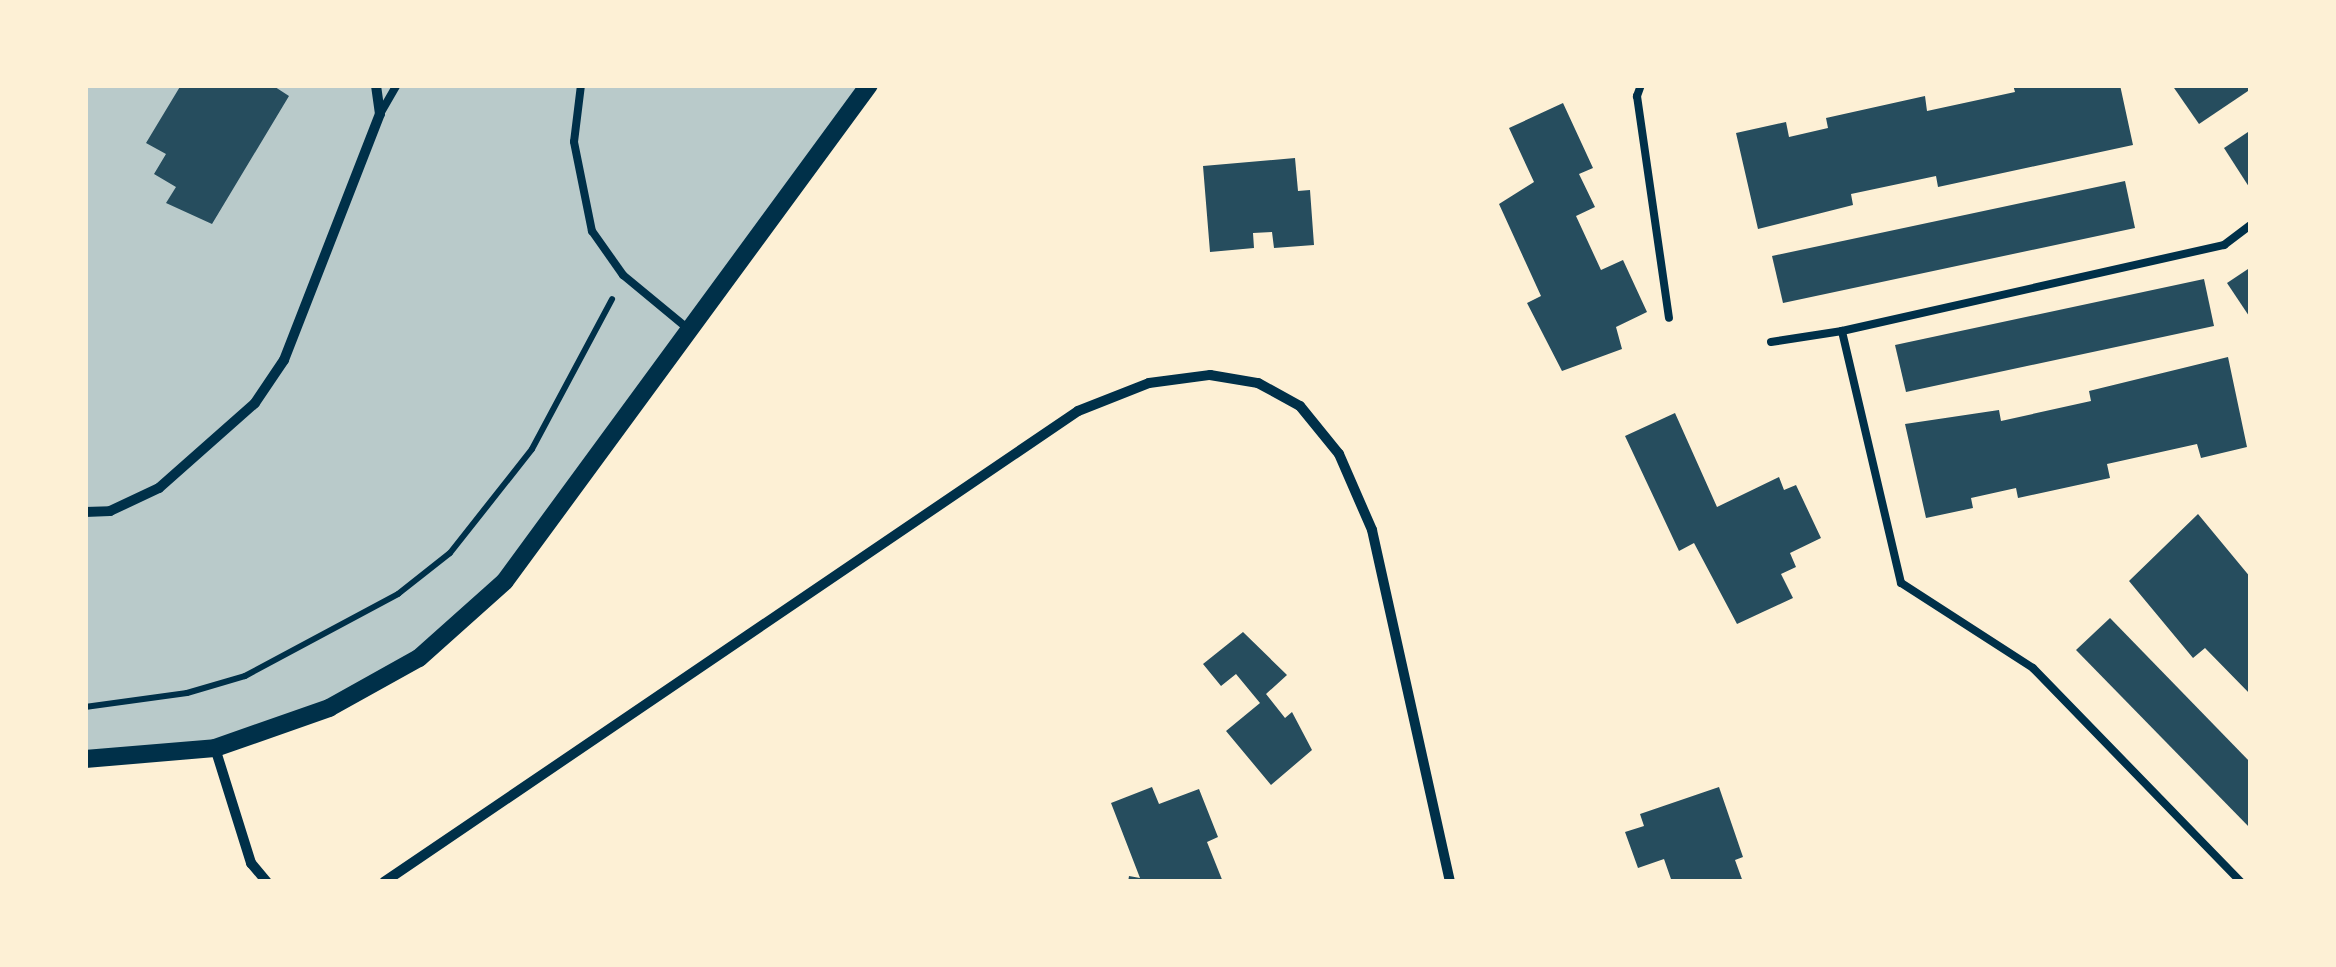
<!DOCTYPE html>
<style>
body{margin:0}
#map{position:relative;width:2336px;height:967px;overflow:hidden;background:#fdf0d5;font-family:"Nunito Sans",sans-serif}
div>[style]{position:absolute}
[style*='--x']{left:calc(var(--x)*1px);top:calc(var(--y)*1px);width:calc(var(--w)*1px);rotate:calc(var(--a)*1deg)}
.green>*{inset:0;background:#b9caca}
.building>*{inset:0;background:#264d5e}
.path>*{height:6px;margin:-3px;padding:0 3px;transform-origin:3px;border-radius:3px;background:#003049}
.service>*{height:8px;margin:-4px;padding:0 4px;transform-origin:4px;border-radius:4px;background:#003049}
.minor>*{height:10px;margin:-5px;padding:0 5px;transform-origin:5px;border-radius:5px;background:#003049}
.tertiary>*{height:18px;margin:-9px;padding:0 9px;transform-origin:9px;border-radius:9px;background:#003049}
span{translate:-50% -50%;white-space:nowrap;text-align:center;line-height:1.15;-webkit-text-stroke:8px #fdf0d5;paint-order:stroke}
.frame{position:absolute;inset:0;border:88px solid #fdf0d5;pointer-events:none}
</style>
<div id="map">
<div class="green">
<i style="clip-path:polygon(85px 85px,869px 85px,505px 581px,419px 658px,329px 708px,215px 748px,85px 759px)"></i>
</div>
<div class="building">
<i style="clip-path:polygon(181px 85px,272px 85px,289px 96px,212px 224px,166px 203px,176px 187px,154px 174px,166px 154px,146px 143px)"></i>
<i style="clip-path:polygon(2013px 85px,2120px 85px,2133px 145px,1938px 187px,1936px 176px,1851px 194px,1853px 205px,1758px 229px,1736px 133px,1786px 122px,1789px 137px,1828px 128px,1826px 118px,1925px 96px,1927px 111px,2015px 92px)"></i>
<i style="clip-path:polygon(2172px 85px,2251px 85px,2251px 89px,2199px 124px)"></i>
<i style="clip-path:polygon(1563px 103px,1593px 168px,1579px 174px,1595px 207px,1576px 216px,1601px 270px,1623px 260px,1647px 312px,1616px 327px,1622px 349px,1562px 371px,1527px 303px,1541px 296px,1499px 204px,1534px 182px,1509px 128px)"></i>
<i style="clip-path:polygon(2251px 130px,2251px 190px,2224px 148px)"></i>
<i style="clip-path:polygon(1295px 158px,1298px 191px,1310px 190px,1314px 245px,1274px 248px,1272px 232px,1253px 233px,1254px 248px,1210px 252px,1203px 166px)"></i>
<i style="clip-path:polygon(2125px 181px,2135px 228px,1783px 303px,1772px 256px)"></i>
<i style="clip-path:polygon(2251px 267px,2251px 319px,2227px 283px)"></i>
<i style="clip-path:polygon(2204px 279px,2214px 326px,1906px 392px,1895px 345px)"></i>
<i style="clip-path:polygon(2228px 357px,2247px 447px,2201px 458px,2197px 444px,2107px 464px,2110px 478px,2018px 498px,2016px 488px,1971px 498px,1973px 508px,1926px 518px,1905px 424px,1999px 410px,2001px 421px,2091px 401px,2089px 391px)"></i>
<i style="clip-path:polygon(1675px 413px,1717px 507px,1779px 477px,1784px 490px,1796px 485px,1821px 538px,1790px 553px,1796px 567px,1781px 574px,1793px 598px,1737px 624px,1694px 543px,1679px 551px,1625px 436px)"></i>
<i style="clip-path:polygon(2198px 514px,2251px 578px,2251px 695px,2205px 648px,2193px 658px,2129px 581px)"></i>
<i style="clip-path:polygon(2110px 618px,2251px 763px,2251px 829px,2076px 650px)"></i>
<i style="clip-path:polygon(1243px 632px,1287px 675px,1266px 694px,1285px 718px,1292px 712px,1312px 750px,1271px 785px,1226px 731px,1260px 703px,1236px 674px,1221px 686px,1203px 664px)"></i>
<i style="clip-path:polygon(1152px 787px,1159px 804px,1199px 789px,1218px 837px,1207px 842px,1223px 882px,1128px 882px,1129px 876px,1140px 878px,1111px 803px)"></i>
<i style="clip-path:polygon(1719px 787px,1743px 857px,1735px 860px,1743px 882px,1672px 882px,1664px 859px,1638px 868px,1625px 832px,1644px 826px,1640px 814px)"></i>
</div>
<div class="path">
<i style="--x:85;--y:707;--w:103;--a:-7.8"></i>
<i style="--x:187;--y:693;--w:60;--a:-16.3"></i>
<i style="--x:245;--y:676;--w:174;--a:-28.2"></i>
<i style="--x:398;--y:594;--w:66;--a:-38.3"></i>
<i style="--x:450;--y:553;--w:132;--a:-51.7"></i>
<i style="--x:532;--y:449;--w:170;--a:-61.9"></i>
</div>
<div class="service">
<i style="--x:581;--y:85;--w:57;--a:97"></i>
<i style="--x:574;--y:142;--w:91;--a:78.6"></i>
<i style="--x:592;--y:231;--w:54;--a:54.8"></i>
<i style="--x:623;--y:275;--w:83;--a:39.6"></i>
<i style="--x:1641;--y:85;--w:12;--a:110"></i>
<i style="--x:1637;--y:96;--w:224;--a:81.8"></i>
<i style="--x:380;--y:114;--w:34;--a:-60"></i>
<i style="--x:1771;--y:342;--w:72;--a:-8.8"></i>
<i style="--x:2241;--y:882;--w:298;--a:-134.2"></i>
<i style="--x:2033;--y:668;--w:157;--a:-147.2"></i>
<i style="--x:1901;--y:583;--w:259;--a:-103.2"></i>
<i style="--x:1842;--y:331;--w:392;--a:-12.7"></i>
<i style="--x:2224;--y:245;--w:34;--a:-37"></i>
</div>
<div class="minor">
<i style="--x:85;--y:512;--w:25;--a:-2"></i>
<i style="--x:110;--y:511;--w:54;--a:-25.1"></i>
<i style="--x:159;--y:488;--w:128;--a:-41.5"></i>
<i style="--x:255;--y:403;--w:52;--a:-56"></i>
<i style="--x:284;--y:360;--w:264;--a:-68.7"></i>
<i style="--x:380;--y:114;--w:29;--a:-98"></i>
<i style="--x:215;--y:748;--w:121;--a:72.6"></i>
<i style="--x:251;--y:863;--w:25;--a:50"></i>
<i style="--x:384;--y:882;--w:839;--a:-34.16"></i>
<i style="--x:1078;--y:411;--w:76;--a:-21.5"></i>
<i style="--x:1149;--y:383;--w:62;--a:-7.5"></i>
<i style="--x:1210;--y:375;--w:49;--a:9.5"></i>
<i style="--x:1258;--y:383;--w:48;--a:28.7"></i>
<i style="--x:1300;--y:406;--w:62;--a:50.9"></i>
<i style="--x:1339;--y:454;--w:83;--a:66.5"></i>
<i style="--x:1372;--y:530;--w:361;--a:77.5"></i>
</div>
<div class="tertiary">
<i style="--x:85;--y:759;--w:130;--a:-4.8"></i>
<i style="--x:215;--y:748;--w:121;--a:-19.3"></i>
<i style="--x:329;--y:708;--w:103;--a:-29.1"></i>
<i style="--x:419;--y:658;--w:115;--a:-41.8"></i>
<i style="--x:505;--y:581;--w:615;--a:-53.73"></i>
</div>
<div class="frame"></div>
</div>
